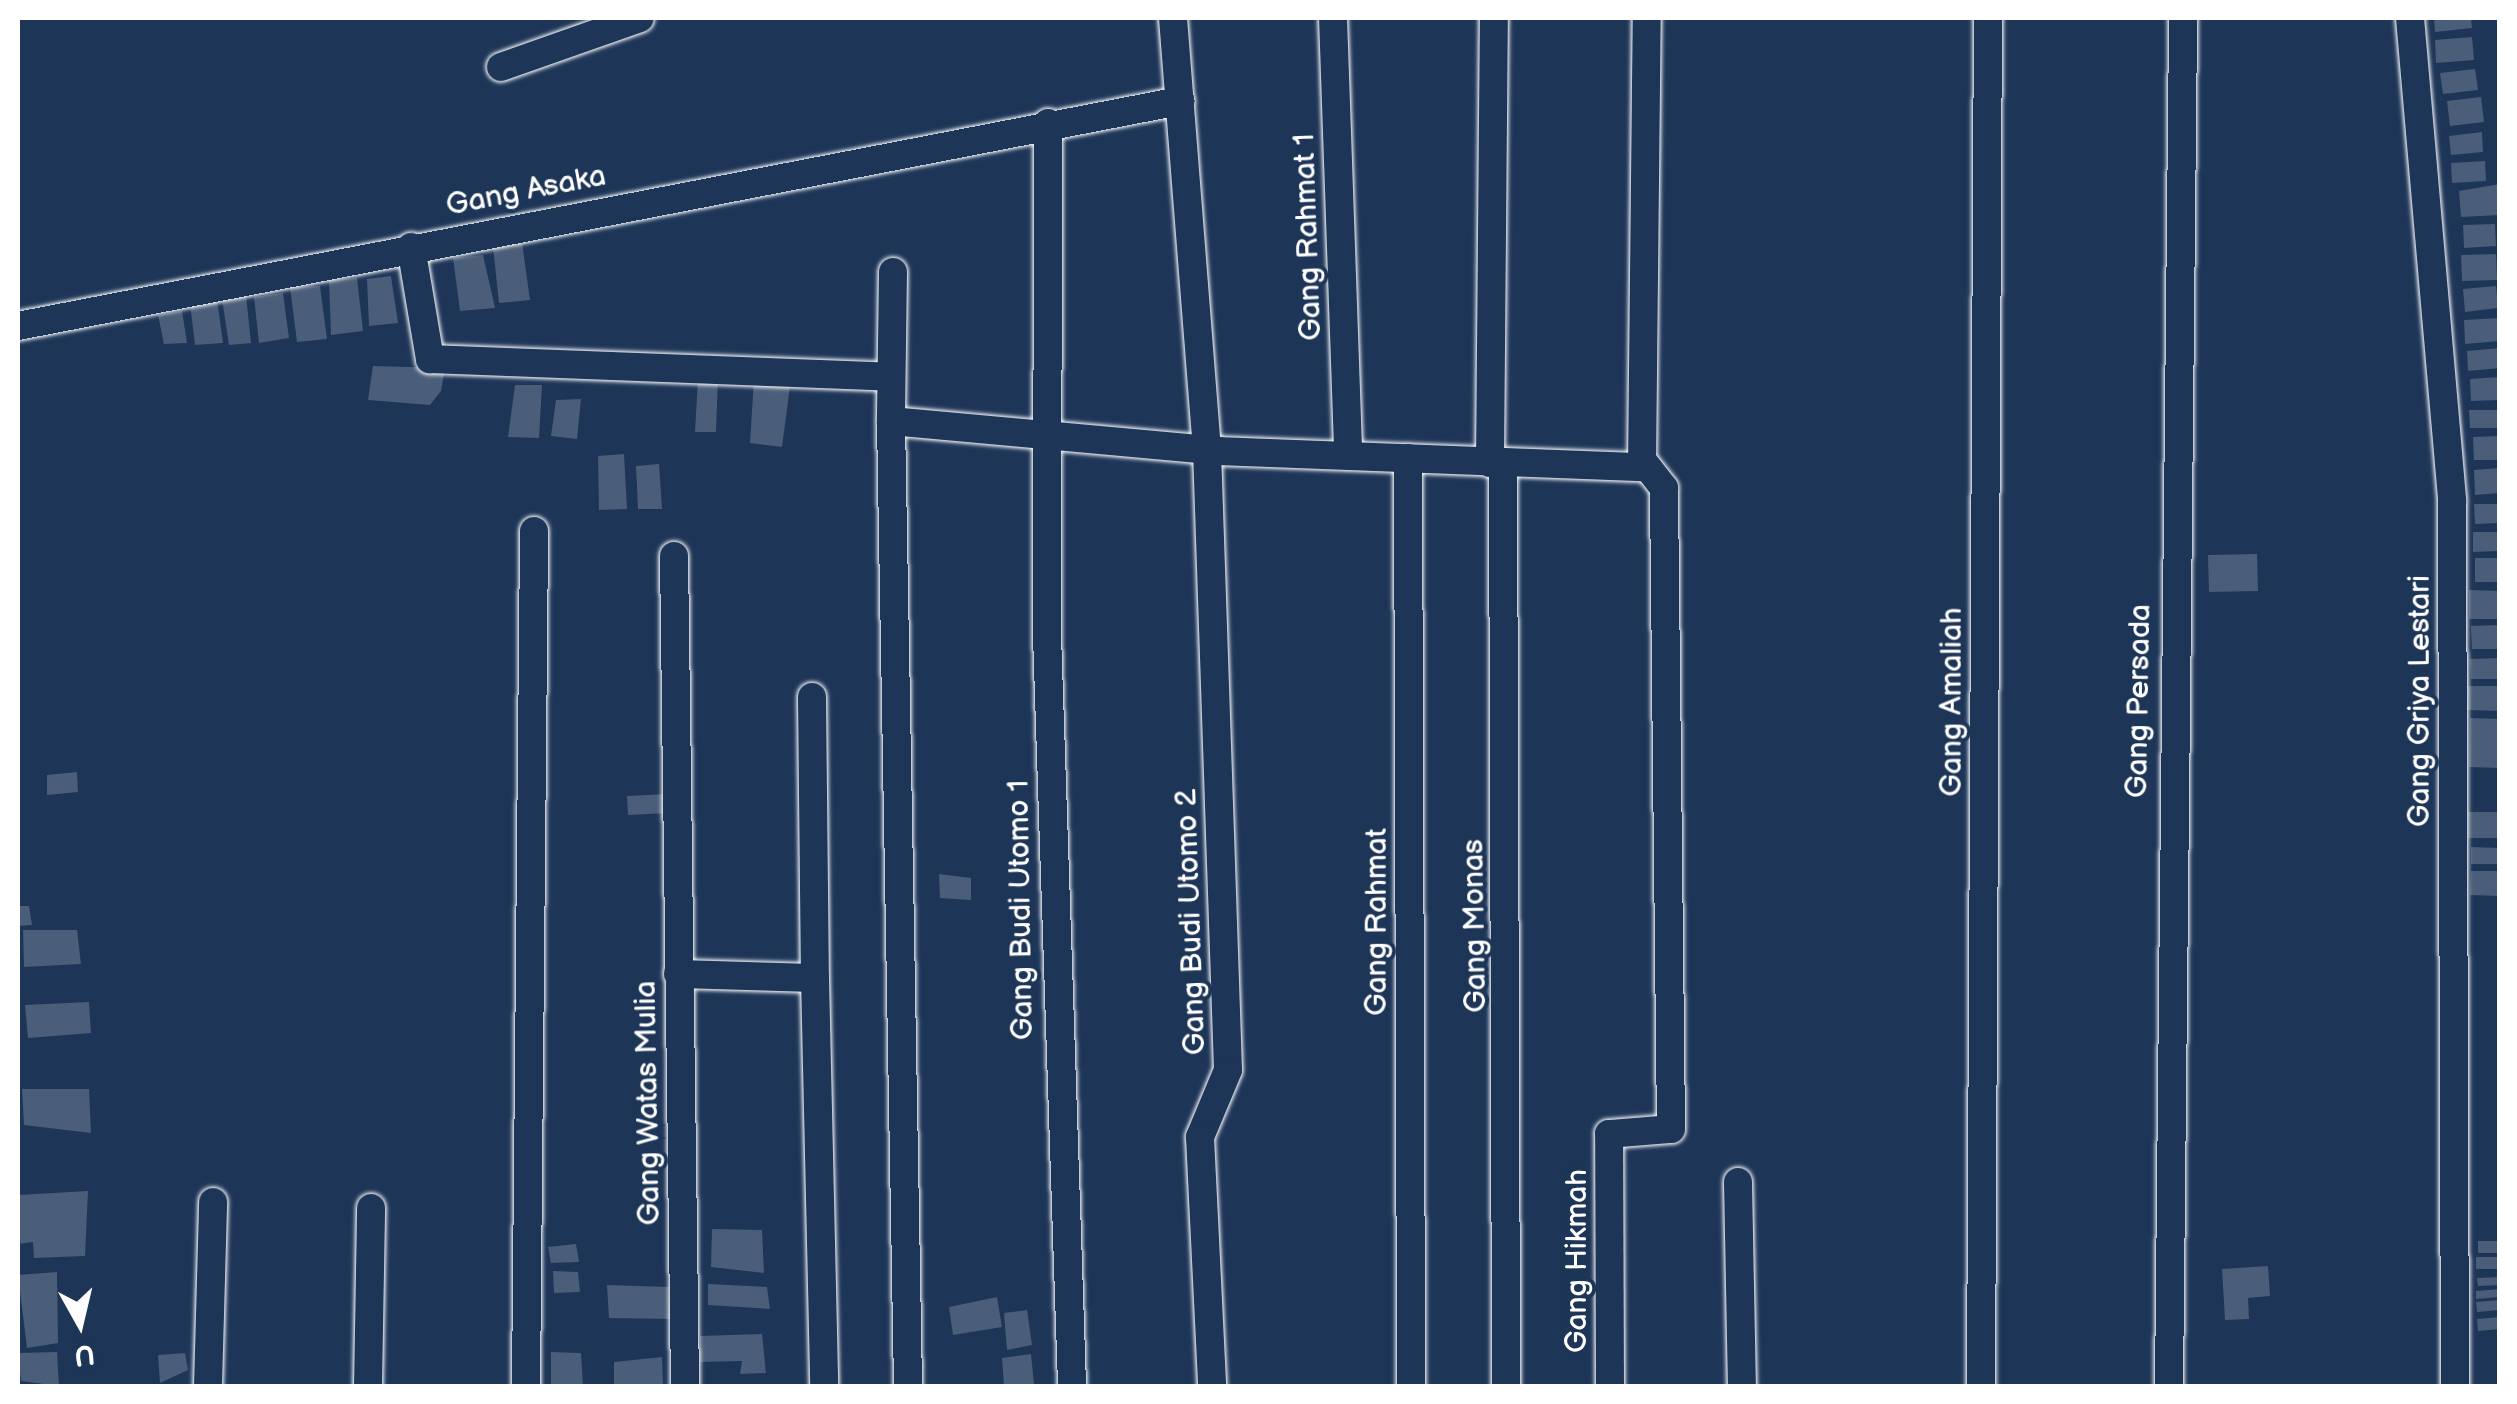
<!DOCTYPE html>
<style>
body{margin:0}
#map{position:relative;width:2517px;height:1404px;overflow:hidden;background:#1d3557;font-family:"Balsamiq Sans",sans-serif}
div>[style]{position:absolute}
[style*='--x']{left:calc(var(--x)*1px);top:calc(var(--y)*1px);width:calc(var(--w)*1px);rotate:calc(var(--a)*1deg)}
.building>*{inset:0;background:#4a5d79}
.roads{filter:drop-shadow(0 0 2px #fff) drop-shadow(0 0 2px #fff)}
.minor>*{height:28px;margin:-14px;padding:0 14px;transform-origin:14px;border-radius:14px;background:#1d3557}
span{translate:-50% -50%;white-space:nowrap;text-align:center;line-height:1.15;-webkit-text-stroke:8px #1d3557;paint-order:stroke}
.street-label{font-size:30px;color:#fff}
.frame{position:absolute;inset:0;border:20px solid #fff;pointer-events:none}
.north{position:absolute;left:30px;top:1274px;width:100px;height:100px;-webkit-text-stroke:8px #1d3557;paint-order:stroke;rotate:172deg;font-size:28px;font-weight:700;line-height:40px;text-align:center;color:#fff}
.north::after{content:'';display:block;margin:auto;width:35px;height:45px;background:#fff;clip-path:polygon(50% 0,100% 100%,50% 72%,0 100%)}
</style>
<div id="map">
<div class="building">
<i style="clip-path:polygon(2434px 18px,2471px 18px,2472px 28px,2435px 32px)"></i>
<i style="clip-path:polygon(2472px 37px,2474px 60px,2436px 63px,2435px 40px)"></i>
<i style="clip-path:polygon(2475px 69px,2478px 90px,2443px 94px,2440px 73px)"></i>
<i style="clip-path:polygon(2481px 97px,2484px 122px,2450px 126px,2447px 101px)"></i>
<i style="clip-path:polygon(2482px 132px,2483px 152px,2451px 155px,2449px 136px)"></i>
<i style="clip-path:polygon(2485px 161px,2486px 181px,2452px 183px,2451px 163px)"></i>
<i style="clip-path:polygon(2500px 184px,2500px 215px,2461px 217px,2459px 191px)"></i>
<i style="clip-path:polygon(2495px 224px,2496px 246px,2464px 248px,2463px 225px)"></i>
<i style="clip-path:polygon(522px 242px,530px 300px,499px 303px,493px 247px)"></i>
<i style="clip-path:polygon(2496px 254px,2497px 280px,2462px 281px,2461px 255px)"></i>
<i style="clip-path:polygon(483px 255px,495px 308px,460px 311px,453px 258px)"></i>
<i style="clip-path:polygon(391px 276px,398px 323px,369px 326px,367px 279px)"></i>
<i style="clip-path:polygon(357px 278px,363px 331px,331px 335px,329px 280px)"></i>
<i style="clip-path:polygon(320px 286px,327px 339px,297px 342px,290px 287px)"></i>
<i style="clip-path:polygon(2496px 286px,2498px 308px,2465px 312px,2463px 289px)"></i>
<i style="clip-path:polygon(283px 293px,289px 338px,259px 343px,254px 297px)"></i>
<i style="clip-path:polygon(246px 295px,251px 343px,229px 345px,222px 299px)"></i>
<i style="clip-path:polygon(217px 299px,223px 343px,195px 345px,190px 304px)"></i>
<i style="clip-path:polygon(182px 311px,187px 343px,164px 344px,158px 315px)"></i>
<i style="clip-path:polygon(2500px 318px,2500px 341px,2465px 344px,2464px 320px)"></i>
<i style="clip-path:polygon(2500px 348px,2500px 368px,2468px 371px,2467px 351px)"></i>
<i style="clip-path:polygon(373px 366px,445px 368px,441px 391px,430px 405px,368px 400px)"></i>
<i style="clip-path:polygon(718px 377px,716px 432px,695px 432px,698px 378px)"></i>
<i style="clip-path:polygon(2500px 377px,2500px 400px,2471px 401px,2470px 379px)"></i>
<i style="clip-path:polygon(754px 379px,791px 379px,782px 447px,750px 443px)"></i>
<i style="clip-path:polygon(515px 385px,542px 385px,539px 438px,508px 437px)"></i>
<i style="clip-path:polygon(581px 399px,577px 439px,551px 436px,556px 400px)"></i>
<i style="clip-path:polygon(2469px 410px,2500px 410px,2500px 428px,2470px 428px)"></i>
<i style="clip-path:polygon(2500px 436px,2500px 460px,2474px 460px,2473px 437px)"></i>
<i style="clip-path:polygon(624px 454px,627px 509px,599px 510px,598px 456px)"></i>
<i style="clip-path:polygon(659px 464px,662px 509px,638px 509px,636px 466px)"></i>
<i style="clip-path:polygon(2500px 468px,2500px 493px,2475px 495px,2474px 470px)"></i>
<i style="clip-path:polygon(2474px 504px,2500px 504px,2500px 523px,2475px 524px)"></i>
<i style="clip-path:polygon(2473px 532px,2500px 532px,2500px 551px,2473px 552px)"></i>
<i style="clip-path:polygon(2257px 554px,2258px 591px,2209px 592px,2208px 555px)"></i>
<i style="clip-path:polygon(2475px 558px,2500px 558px,2500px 582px,2475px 582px)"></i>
<i style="clip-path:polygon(2469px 590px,2500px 591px,2500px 619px,2469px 619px)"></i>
<i style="clip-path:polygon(2500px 625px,2500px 649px,2472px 649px,2471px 626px)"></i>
<i style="clip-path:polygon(2500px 658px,2500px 679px,2471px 679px,2470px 659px)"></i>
<i style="clip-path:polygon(2468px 686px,2500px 686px,2500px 711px,2467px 710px)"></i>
<i style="clip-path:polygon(2470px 718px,2500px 719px,2500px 768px,2469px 767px)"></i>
<i style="clip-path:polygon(77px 772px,78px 792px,47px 795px,47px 775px)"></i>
<i style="clip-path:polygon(668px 794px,669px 813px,628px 815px,627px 796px)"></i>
<i style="clip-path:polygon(2468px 812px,2500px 812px,2500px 838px,2468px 838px)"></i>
<i style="clip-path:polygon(2471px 847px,2500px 848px,2500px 864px,2471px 864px)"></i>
<i style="clip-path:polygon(2471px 871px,2500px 871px,2500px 896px,2470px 895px)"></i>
<i style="clip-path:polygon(939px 874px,971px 878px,971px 900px,940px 898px)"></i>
<i style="clip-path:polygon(18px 906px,29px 906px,32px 925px,18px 926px)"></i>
<i style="clip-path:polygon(23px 930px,77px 930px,81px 964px,24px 967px)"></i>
<i style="clip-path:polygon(89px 1002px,91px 1033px,28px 1038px,25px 1005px)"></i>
<i style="clip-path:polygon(22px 1089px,89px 1089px,91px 1133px,24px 1125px)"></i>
<i style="clip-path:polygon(88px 1191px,85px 1256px,34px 1258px,33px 1242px,18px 1244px,18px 1195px)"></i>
<i style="clip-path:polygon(712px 1229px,762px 1230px,764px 1273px,711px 1267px)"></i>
<i style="clip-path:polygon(2478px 1241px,2500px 1241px,2500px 1253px,2478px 1253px)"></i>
<i style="clip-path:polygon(576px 1244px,579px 1262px,551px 1263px,548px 1247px)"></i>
<i style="clip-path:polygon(2476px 1257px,2500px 1257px,2500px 1269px,2476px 1269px)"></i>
<i style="clip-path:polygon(2268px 1266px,2270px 1296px,2248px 1298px,2249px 1319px,2225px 1320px,2222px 1269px)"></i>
<i style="clip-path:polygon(553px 1271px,578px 1272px,580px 1292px,554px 1293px)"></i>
<i style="clip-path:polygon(57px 1272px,58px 1343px,27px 1348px,18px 1275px)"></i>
<i style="clip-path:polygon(2500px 1277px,2500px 1285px,2478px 1286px,2477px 1278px)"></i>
<i style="clip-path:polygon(708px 1284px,767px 1287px,770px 1309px,708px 1305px)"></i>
<i style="clip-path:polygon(607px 1285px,669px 1287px,671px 1319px,609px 1318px)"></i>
<i style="clip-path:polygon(2500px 1289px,2500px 1297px,2476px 1299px,2476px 1291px)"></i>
<i style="clip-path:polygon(997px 1297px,1002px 1327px,953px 1335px,949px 1307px)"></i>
<i style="clip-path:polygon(2500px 1300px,2500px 1310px,2477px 1312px,2476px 1302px)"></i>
<i style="clip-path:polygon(1027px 1310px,1032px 1345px,1007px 1350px,1004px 1313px)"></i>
<i style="clip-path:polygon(2500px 1317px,2500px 1329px,2478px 1331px,2477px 1319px)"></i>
<i style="clip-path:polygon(762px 1334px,766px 1373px,740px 1374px,742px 1361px,700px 1362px,700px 1336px)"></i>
<i style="clip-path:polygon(57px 1352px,59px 1386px,21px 1381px,18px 1353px)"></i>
<i style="clip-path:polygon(551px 1352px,581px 1353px,583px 1386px,551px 1386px)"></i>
<i style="clip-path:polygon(185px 1353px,188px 1370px,160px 1383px,158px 1355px)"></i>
<i style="clip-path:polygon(1031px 1354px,1034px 1384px,1004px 1386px,1002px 1358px)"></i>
<i style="clip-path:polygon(662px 1357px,663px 1384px,614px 1384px,614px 1362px)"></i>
</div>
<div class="roads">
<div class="minor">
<i style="--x:1173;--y:18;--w:433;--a:85.5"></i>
<i style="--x:1207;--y:450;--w:620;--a:88.06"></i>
<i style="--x:1228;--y:1070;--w:73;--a:112.7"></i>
<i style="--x:1200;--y:1137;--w:249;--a:87.2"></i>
<i style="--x:1333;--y:18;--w:436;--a:88"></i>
<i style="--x:2410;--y:18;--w:484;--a:85"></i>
<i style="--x:2452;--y:500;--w:886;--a:89.81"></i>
<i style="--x:501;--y:67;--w:147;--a:-19.4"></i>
<i style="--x:1048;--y:123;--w:512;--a:90.11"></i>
<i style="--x:1047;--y:635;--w:751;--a:88.09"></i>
<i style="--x:411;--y:247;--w:114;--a:80.4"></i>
<i style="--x:430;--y:359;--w:461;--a:2.2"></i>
<i style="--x:893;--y:272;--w:149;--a:90.8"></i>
<i style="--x:891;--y:421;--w:328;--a:5.2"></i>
<i style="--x:1218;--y:451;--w:424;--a:2.2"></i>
<i style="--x:1642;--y:467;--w:449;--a:-89.4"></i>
<i style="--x:18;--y:326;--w:1184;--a:-10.96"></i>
<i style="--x:891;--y:421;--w:965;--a:88.99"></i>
<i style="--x:1408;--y:458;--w:928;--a:89.81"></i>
<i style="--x:1490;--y:463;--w:445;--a:-89.5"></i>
<i style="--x:1503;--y:465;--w:921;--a:89.81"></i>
<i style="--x:674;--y:556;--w:830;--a:89.24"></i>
<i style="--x:812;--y:697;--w:281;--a:89.4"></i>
<i style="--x:678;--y:974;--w:137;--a:1.7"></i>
<i style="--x:815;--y:978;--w:405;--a:88.7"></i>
<i style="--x:1738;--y:1182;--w:204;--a:88.9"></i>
<i style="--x:208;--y:1386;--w:184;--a:-88.4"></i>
<i style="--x:368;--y:1386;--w:178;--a:-89"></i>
<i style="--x:526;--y:1386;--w:855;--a:-89.46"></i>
<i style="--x:1610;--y:1386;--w:252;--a:-90.2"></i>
<i style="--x:1609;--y:1134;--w:62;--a:-4.6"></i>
<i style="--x:1671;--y:1129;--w:641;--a:-90.63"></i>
<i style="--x:1664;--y:488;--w:29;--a:-128"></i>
<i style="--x:1981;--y:1386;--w:1368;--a:-89.71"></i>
<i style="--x:2169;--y:1386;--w:1368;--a:-89.41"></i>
</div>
</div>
<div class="street-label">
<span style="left:526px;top:191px;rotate:-11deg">Gang Asaka</span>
<span style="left:1308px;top:237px;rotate:-92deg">Gang Rahmat 1</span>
<span style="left:2139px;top:701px;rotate:-89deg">Gang Persada</span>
<span style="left:2420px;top:701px;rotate:-90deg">Gang Griya Lestari</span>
<span style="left:1952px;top:702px;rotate:-90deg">Gang Amaliah</span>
<span style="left:1021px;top:910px;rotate:-91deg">Gang Budi Utomo 1</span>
<span style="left:1191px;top:922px;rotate:-92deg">Gang Budi Utomo 2</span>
<span style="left:1377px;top:922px;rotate:-90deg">Gang Rahmat</span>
<span style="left:1475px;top:926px;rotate:-91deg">Gang Monas</span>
<span style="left:648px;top:1103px;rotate:-91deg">Gang Watas Mulia</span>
<span style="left:1577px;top:1261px;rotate:-90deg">Gang Hikmah</span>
</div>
<div class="frame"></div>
<div class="north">U</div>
</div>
